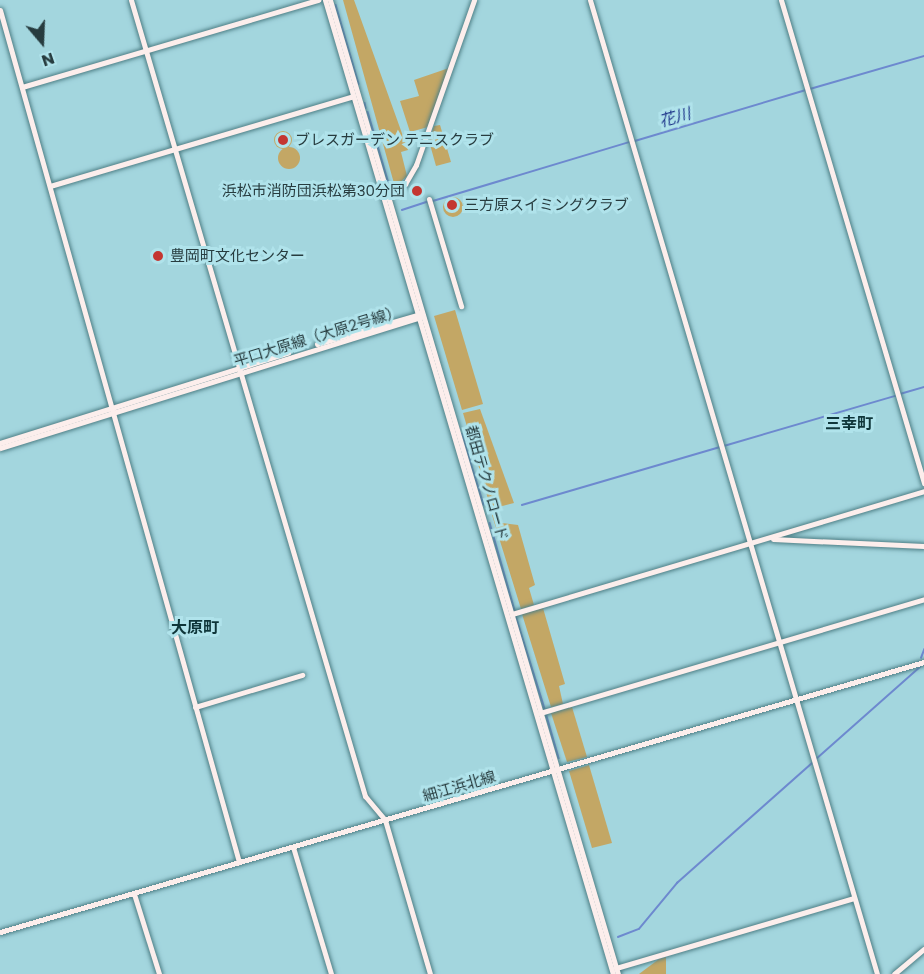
<!DOCTYPE html>
<meta charset="utf-8">
<style>
body{margin:0}
#map{position:relative;width:924px;height:974px;overflow:hidden;background:#a3d6de;font-family:Poppins,"Noto Sans JP",sans-serif}
div>[style]{position:absolute}
[style*='--x']{left:calc(var(--x)*1px);top:calc(var(--y)*1px);width:calc(var(--w)*1px);rotate:calc(var(--a)*1deg)}
.green>*{inset:0;background:#c3a765}
.round{border-radius:50%}
.stream>*{height:1.5px;margin:-0.75px;padding:0 0.75px;transform-origin:0.75px;border-radius:0.75px;background:#6d89cf}
.roads{filter:drop-shadow(0 0 2px #4e7f86) drop-shadow(0 0 2px #4e7f86)}
.secondary>*{height:5px;margin:-2.5px;padding:0 2.5px;transform-origin:2.5px;border-radius:2.5px;background:#fceeec}
.dots>*{width:16px;height:16px;translate:-50% -50%;box-sizing:border-box;border:3px solid #b0e3eb;border-radius:50%}
span{translate:-50% -50%;white-space:nowrap;text-align:center;line-height:1.15;-webkit-text-stroke:6px #b0e3eb;paint-order:stroke}
.poi-label{font-size:15px;color:#273c3f}
.left{translate:0 -50%;text-align:left}
.right{translate:-100% -50%;text-align:right}
.street-label{font-size:15px;color:#273c3f}
.water-label{font-size:16px;color:#20388b;font-style:italic}
.neighbourhood-label{font-size:16px;color:#0e3539;font-weight:700}
.north{position:absolute;left:12px;top:12px;width:60px;height:60px;-webkit-text-stroke:4px #b0e3eb;paint-order:stroke;rotate:161deg;font-size:16px;font-weight:700;line-height:24px;text-align:center;color:#273c3f}
.north::after{content:'';display:block;margin:auto;width:21px;height:27px;background:#273c3f;clip-path:polygon(50% 0,100% 100%,50% 72%,0 100%)}
</style>
<div id="map">
<div class="green">
<i style="clip-path:polygon(343px 0,354px 0,408px 150px,401px 152px,407px 176px,395px 187px)"></i>
<i style="clip-path:polygon(449px 68px,428px 127px,410px 132px,400px 101px,419px 96px,414px 80px)"></i>
<i style="clip-path:polygon(440px 125px,451px 162px,436px 166px,429px 141px,434px 126px)"></i>
<i class="round" style="left:274px;top:131px;width:18px;height:18px"></i>
<i class="round" style="left:278px;top:147px;width:22px;height:22px"></i>
<i class="round" style="left:443px;top:197px;width:20px;height:20px"></i>
<i style="clip-path:polygon(455px 310px,483px 404px,462px 410px,434px 316px)"></i>
<i style="clip-path:polygon(480px 409px,514px 503px,491px 509px,463px 413px)"></i>
<i style="clip-path:polygon(499px 514px,502px 523px,518px 525px,535px 585px,529px 588px,534px 605px,521px 609px,492px 515px)"></i>
<i style="clip-path:polygon(543px 608px,565px 684px,559px 686px,563px 704px,551px 707px,522px 614px)"></i>
<i style="clip-path:polygon(572px 707px,587px 757px,567px 762px,551px 713px)"></i>
<i style="clip-path:polygon(589px 765px,612px 843px,592px 848px,569px 771px)"></i>
<i style="clip-path:polygon(666px 957px,666px 974px,639px 974px,659px 959px)"></i>
</div>
<div class="stream">
<i style="--x:336;--y:5;--w:82;--a:73.8"></i>
<i style="--x:810;--y:89;--w:119;--a:-16.1"></i>
<i style="--x:365;--y:103;--w:5;--a:79"></i>
<i style="--x:368;--y:112;--w:75;--a:73.7"></i>
<i style="--x:635;--y:141;--w:178;--a:-16.6"></i>
<i style="--x:392;--y:194;--w:5;--a:79"></i>
<i style="--x:433;--y:201;--w:206;--a:-16.7"></i>
<i style="--x:402;--y:210;--w:26;--a:-18"></i>
<i style="--x:900;--y:394;--w:25;--a:-16"></i>
<i style="--x:462;--y:434;--w:74;--a:72.8"></i>
<i style="--x:724;--y:446;--w:178;--a:-16.3"></i>
<i style="--x:522;--y:505;--w:206;--a:-16.3"></i>
<i style="--x:490;--y:523;--w:91;--a:74.1"></i>
<i style="--x:516;--y:616;--w:97;--a:72.7"></i>
<i style="--x:921;--y:658;--w:9;--a:-69"></i>
<i style="--x:546;--y:713;--w:47;--a:73.9"></i>
<i style="--x:815;--y:760;--w:140;--a:-41.5"></i>
<i style="--x:618;--y:937;--w:22;--a:-21"></i>
<i style="--x:639;--y:929;--w:60;--a:-50.4"></i>
<i style="--x:677;--y:883;--w:181;--a:-41.6"></i>
</div>
<div class="roads">
<div class="secondary">
<i style="--x:131;--y:0;--w:830;--a:73.62"></i>
<i style="--x:365;--y:796;--w:31;--a:50"></i>
<i style="--x:385;--y:820;--w:160;--a:73.7"></i>
<i style="--x:325;--y:0;--w:1016;--a:73.53"></i>
<i style="--x:330;--y:0;--w:1016;--a:73.53"></i>
<i style="--x:590;--y:0;--w:1015;--a:73.58"></i>
<i style="--x:781;--y:0;--w:504;--a:73.51"></i>
<i style="--x:0;--y:10;--w:885;--a:74.33"></i>
<i style="--x:22;--y:87;--w:309;--a:-16.4"></i>
<i style="--x:50;--y:186;--w:316;--a:-16.5"></i>
<i style="--x:388;--y:192;--w:19;--a:-25"></i>
<i style="--x:405;--y:184;--w:22;--a:-60"></i>
<i style="--x:416;--y:165;--w:175;--a:-70.6"></i>
<i style="--x:429;--y:199;--w:112;--a:73.3"></i>
<i style="--x:317;--y:344;--w:107;--a:-16.2"></i>
<i style="--x:0;--y:443;--w:302;--a:-17.4"></i>
<i style="--x:0;--y:448;--w:443;--a:-17.3"></i>
<i style="--x:773;--y:539;--w:151;--a:2.7"></i>
<i style="--x:512;--y:614;--w:430;--a:-16.6"></i>
<i style="--x:195;--y:707;--w:112;--a:-16.7"></i>
<i style="--x:540;--y:713;--w:401;--a:-16.5"></i>
<i style="--x:293;--y:847;--w:133;--a:73.3"></i>
<i style="--x:134;--y:894;--w:84;--a:72.6"></i>
<i style="--x:0;--y:932;--w:963;--a:-16.29"></i>
<i style="--x:616;--y:968;--w:248;--a:-16.4"></i>
<i style="--x:894;--y:974;--w:39;--a:-40"></i>
</div>
</div>
<div class="dots">
<i style="left:283px;top:140px;background:#c43631"></i>
<i style="left:417px;top:191px;background:#c43631"></i>
<i style="left:452px;top:205px;background:#c43631"></i>
<i style="left:158px;top:256px;background:#c43631"></i>
</div>
<div class="poi-label">
<span class="left" style="left:295px;top:140px">ブレスガーデン テニスクラブ</span>
<span class="right" style="left:405px;top:191px">浜松市消防団浜松第30分団</span>
<span class="left" style="left:464px;top:205px">三方原スイミングクラブ</span>
<span class="left" style="left:170px;top:256px">豊岡町文化センター</span>
</div>
<div class="street-label">
<span style="left:317px;top:336px;rotate:-17deg">平口大原線（大原2号線）</span>
<span style="left:487px;top:483px;rotate:74deg">都田テクノロード</span>
<span style="left:459px;top:786px;rotate:-16deg">細江浜北線</span>
</div>
<div class="water-label">
<span style="left:675px;top:118px;rotate:-16deg">花川</span>
</div>
<div class="neighbourhood-label">
<span style="left:849px;top:424px">三幸町</span>
<span style="left:195px;top:628px">大原町</span>
</div>
<div class="north">N</div>
</div>
